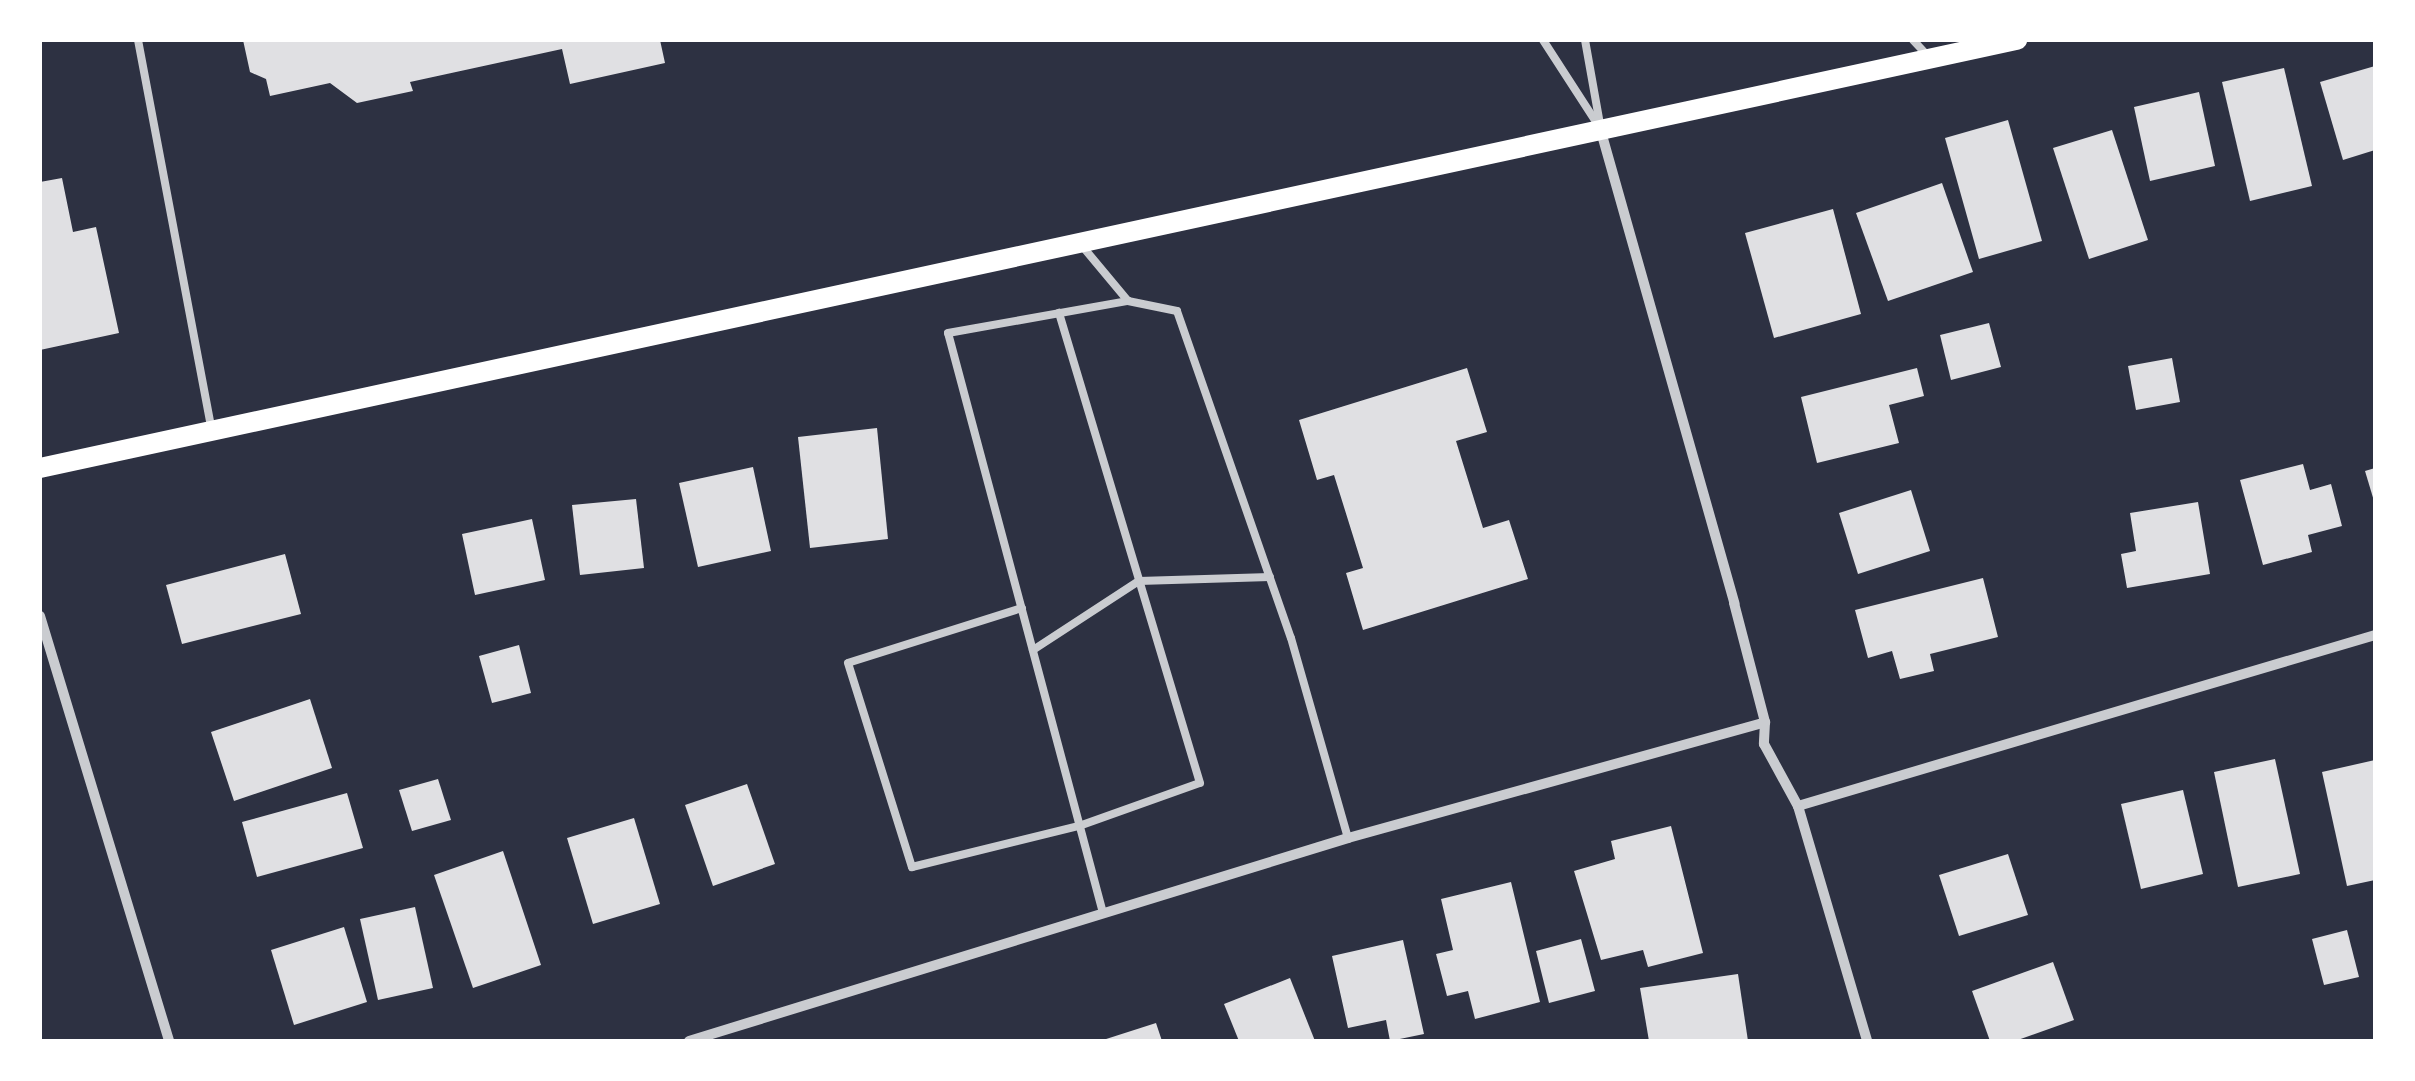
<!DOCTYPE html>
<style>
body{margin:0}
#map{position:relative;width:2415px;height:1081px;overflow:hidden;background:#2d3142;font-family:"DM Sans",sans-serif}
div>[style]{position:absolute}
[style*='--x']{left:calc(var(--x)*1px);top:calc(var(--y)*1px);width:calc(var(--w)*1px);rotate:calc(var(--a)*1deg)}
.building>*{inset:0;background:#e0e0e3}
.service>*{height:8px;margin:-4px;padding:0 4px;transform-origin:4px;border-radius:4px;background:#caccd0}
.minor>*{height:10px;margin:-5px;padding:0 5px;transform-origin:5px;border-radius:5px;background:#caccd0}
.secondary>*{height:20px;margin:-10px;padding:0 10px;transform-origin:10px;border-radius:10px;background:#fff}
span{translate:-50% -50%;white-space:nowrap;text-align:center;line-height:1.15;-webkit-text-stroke:8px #fff;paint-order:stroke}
.frame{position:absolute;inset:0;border:42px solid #fff;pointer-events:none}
</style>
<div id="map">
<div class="building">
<i style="clip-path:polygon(243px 40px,660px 40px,665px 63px,570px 84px,562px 49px,410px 82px,413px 91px,357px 103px,330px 83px,270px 96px,266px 79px,250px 72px)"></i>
<i style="clip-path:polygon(2375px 66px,2375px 150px,2343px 160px,2320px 82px)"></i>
<i style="clip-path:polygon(2284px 68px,2312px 186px,2250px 201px,2222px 82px)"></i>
<i style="clip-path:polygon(2199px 92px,2215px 166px,2150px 181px,2134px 107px)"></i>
<i style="clip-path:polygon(2008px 120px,2042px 241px,1979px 259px,1945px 138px)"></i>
<i style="clip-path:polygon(2112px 130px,2148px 240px,2089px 259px,2053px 148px)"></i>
<i style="clip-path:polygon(62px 178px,73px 232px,96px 227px,119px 333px,40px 350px,40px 182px)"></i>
<i style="clip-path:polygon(1942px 183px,1973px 272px,1888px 301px,1856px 213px)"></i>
<i style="clip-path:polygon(1833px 209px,1861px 314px,1774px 338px,1745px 233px)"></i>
<i style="clip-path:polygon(1989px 323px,2001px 367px,1951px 380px,1940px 335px)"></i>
<i style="clip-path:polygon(2172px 358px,2180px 402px,2136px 410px,2128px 366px)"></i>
<i style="clip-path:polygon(1467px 368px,1487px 432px,1456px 441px,1483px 528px,1509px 520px,1528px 579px,1363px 630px,1346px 573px,1363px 568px,1334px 475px,1317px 480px,1299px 420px)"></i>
<i style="clip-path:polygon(1917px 368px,1924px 396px,1889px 405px,1899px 443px,1817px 463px,1801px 397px)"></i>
<i style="clip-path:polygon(877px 428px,888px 539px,810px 548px,798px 437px)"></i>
<i style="clip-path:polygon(2303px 464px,2310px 490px,2331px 484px,2342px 526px,2308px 535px,2312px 552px,2263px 565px,2240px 480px)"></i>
<i style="clip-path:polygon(753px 467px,771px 551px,698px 567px,679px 483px)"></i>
<i style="clip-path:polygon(2375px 468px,2375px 501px,2374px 501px,2365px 471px)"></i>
<i style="clip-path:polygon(1911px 490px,1930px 551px,1858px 574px,1839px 513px)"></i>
<i style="clip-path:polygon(636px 499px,644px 568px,580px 575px,572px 505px)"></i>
<i style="clip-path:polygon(2198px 502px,2210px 574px,2127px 588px,2121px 554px,2136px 551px,2130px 513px)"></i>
<i style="clip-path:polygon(532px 519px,545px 580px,475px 595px,462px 534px)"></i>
<i style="clip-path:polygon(285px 554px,301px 614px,182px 644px,166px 585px)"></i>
<i style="clip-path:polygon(1983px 578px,1998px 637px,1930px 654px,1934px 671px,1900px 679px,1892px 651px,1868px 658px,1855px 610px)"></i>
<i style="clip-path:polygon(519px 645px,531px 693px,492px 703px,479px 656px)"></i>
<i style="clip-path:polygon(310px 699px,332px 768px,234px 801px,211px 732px)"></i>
<i style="clip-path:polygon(2275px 759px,2300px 874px,2238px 887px,2214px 772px)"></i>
<i style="clip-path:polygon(2375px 760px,2375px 880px,2347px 886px,2322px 772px)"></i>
<i style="clip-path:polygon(438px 779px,451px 820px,412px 831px,399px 790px)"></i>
<i style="clip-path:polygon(747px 784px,775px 864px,713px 886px,685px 805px)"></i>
<i style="clip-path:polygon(2183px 790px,2203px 874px,2141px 889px,2121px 804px)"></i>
<i style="clip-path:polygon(347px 793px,363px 848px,257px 877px,242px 822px)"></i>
<i style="clip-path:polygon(634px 818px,660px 904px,593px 924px,567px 838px)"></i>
<i style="clip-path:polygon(1671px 826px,1703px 953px,1648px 967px,1643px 950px,1601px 960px,1574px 871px,1615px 859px,1611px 841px)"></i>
<i style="clip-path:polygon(503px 851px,541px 965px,473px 988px,434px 875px)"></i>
<i style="clip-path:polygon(2008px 854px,2028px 915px,1959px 936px,1939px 875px)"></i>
<i style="clip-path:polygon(1511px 882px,1540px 1002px,1475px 1019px,1468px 991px,1447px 996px,1436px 954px,1453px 950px,1441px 899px)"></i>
<i style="clip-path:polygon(415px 907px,433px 988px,378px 1000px,360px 919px)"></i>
<i style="clip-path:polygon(344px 927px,367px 1002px,294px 1025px,271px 950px)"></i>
<i style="clip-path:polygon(2347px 930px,2359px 977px,2324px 985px,2312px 939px)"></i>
<i style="clip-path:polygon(1581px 939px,1595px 991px,1549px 1003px,1536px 951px)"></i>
<i style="clip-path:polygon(1403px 940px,1424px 1034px,1390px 1041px,1386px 1020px,1348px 1028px,1332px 956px)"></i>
<i style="clip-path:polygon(2053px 962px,2074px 1020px,2015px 1041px,1990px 1041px,1972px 991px)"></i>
<i style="clip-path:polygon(1738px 974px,1748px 1041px,1649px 1041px,1640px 988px)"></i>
<i style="clip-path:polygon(1290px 978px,1315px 1041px,1239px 1041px,1224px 1004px)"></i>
<i style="clip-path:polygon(1156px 1023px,1162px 1041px,1103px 1041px,1103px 1040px)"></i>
</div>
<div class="service">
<i style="--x:138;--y:40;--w:394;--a:79.3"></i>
<i style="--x:1543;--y:40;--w:105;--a:57.1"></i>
<i style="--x:1585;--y:40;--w:85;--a:79.9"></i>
<i style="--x:1913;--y:40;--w:21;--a:47"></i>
<i style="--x:1083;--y:247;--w:70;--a:50.2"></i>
<i style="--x:1022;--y:608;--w:182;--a:162.5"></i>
<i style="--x:848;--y:663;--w:214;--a:72.6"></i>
<i style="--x:912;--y:867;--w:172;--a:-13.8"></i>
<i style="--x:1079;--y:826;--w:128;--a:-19.6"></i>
<i style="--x:1200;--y:783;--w:491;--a:-106.7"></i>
<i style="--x:1033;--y:650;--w:126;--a:-33.1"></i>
<i style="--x:1139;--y:581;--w:131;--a:-1.7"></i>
<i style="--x:1103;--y:913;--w:600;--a:-104.96"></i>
<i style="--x:948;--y:333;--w:183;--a:-10.1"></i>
<i style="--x:1128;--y:301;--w:50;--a:11.5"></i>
<i style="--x:1177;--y:311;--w:346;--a:70.8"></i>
<i style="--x:1291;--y:638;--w:208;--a:74.1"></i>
</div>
<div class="minor">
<i style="--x:1600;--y:128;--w:494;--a:74.2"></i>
<i style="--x:1734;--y:603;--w:123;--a:75.4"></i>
<i style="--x:1765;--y:722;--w:22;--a:93"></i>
<i style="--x:1764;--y:744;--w:71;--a:61.3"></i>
<i style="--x:1798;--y:806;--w:245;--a:73.6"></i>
<i style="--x:40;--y:616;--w:444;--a:73.1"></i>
<i style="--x:1798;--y:806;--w:602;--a:-16.51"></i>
<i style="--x:689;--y:1041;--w:690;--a:-17.12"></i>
<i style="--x:1348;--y:838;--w:433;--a:-15.5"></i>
</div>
<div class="secondary">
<i style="--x:40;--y:468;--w:2023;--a:-12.22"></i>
</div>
<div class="frame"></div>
</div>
